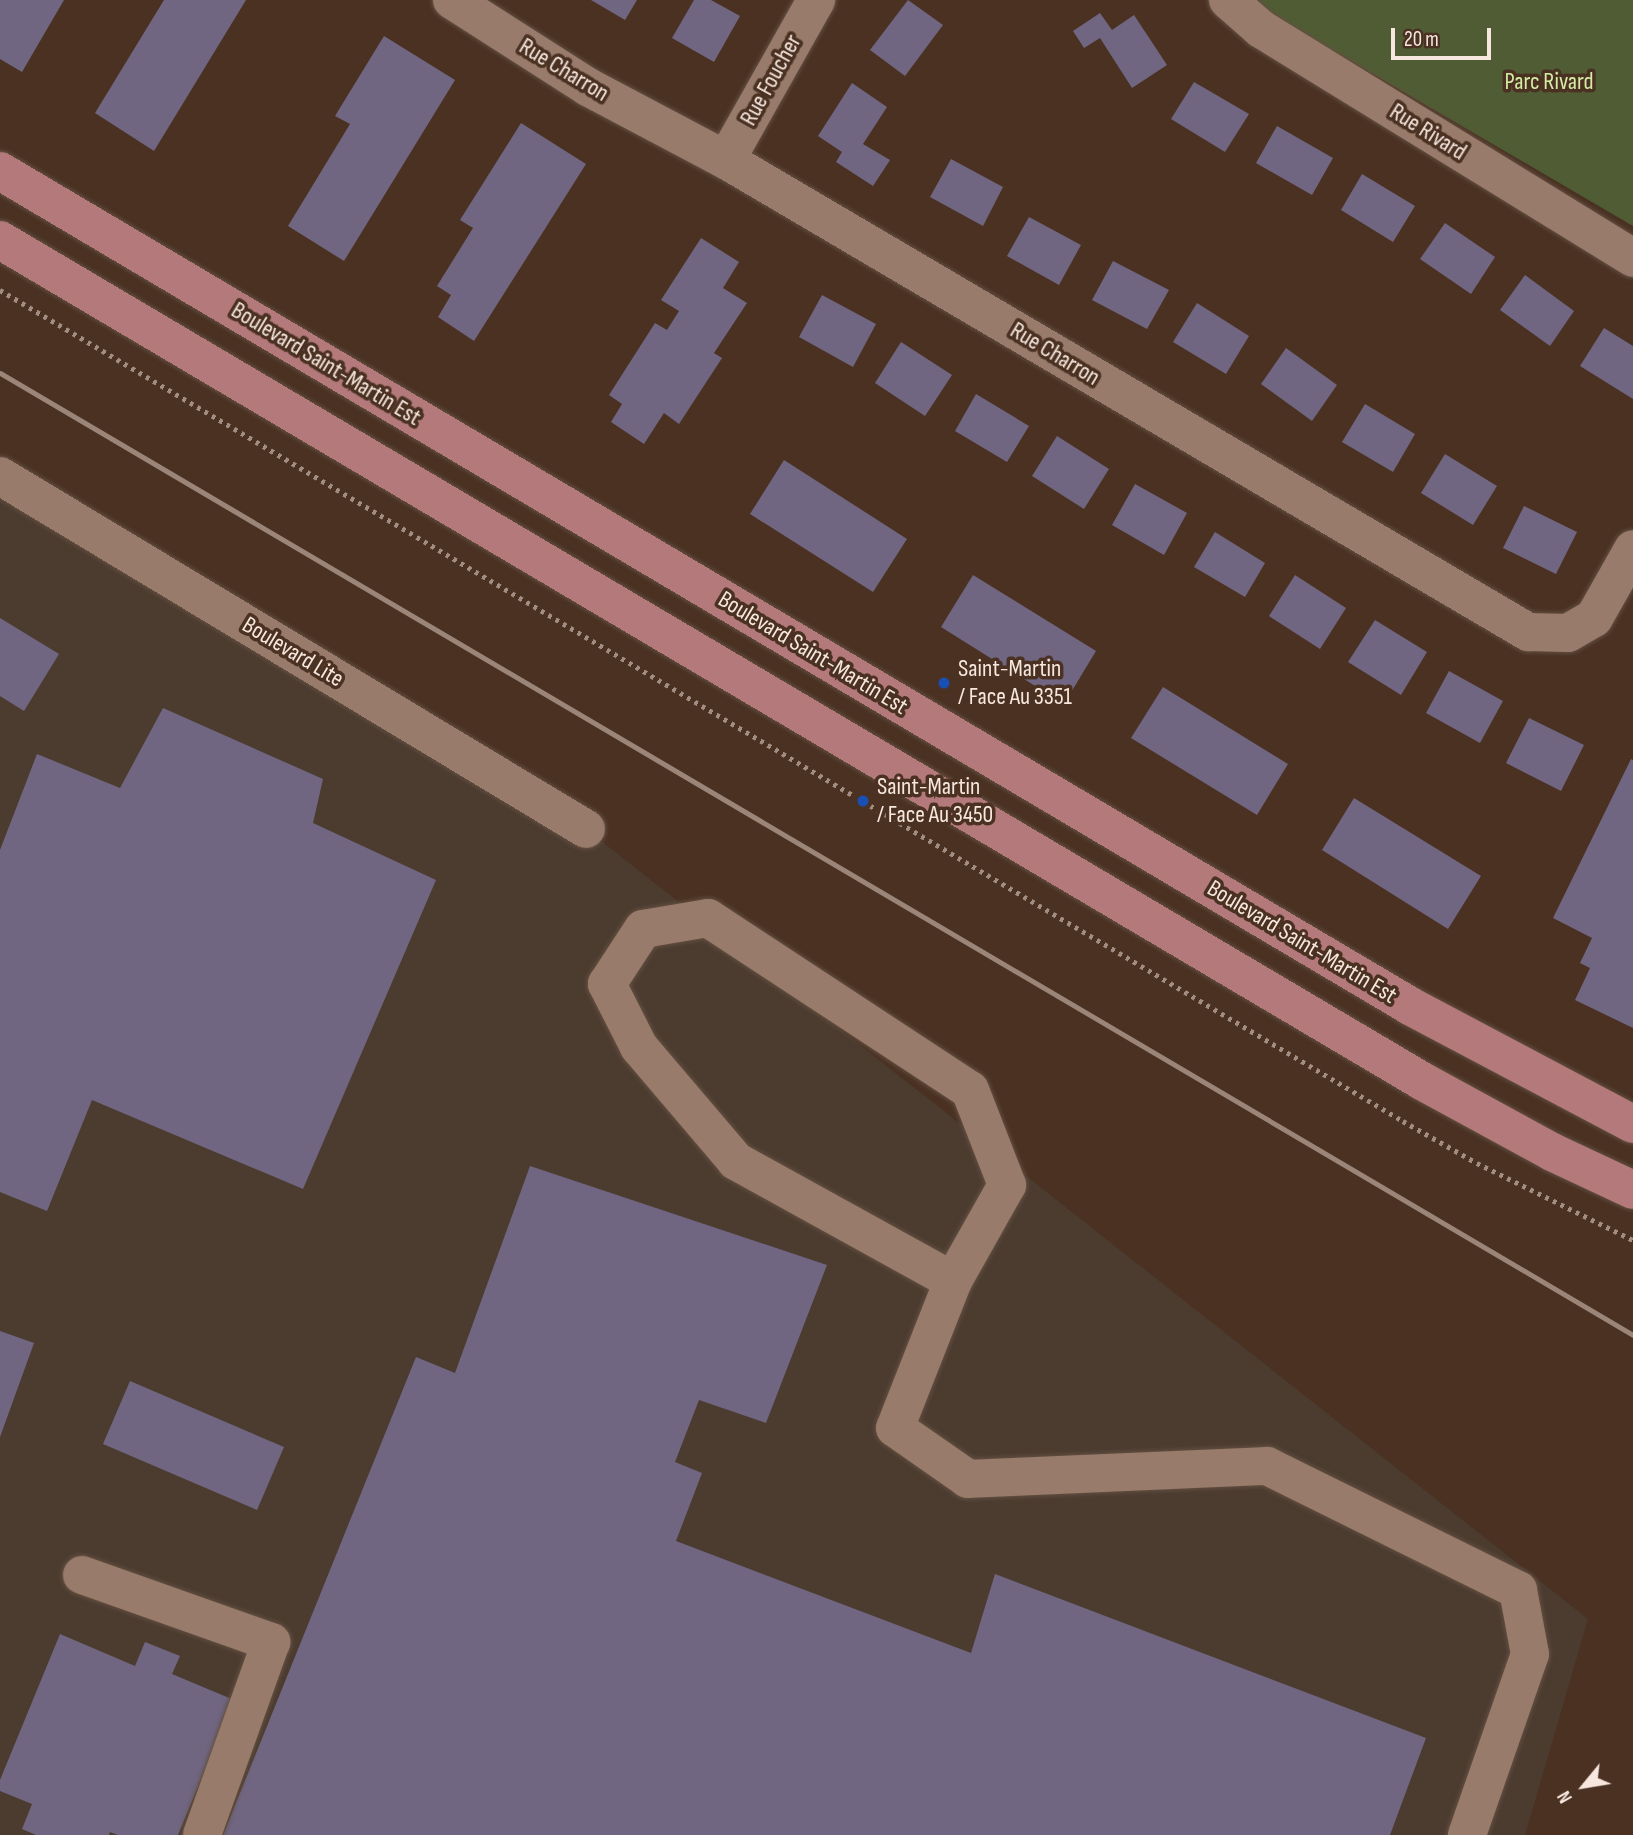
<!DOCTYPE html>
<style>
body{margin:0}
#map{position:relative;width:1633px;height:1835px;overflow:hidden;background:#4a3122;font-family:"Sofia Sans Condensed",sans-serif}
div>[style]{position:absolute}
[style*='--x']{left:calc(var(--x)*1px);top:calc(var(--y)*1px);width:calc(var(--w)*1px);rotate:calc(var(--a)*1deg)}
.industrial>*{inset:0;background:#4c3c30}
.green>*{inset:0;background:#505d34}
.building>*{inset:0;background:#706681}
.path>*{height:4.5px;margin-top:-2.25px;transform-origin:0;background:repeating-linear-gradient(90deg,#a18d81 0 3.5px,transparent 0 8.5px)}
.roads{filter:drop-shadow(0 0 2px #634f41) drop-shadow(0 0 2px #634f41)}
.minor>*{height:38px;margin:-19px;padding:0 19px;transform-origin:19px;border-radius:19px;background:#987b6a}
.major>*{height:38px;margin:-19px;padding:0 19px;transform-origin:19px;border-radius:19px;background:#b3797b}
.rail>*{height:5px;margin:-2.5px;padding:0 2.5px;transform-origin:2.5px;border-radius:2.5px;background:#9a8578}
.dots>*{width:19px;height:19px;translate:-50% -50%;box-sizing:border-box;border:4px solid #4a3122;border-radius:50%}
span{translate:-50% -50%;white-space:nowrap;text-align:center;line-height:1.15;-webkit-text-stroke:7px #4a3122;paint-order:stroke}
.street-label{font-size:24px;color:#f7e7de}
.park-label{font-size:24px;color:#d4eca5}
.poi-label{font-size:24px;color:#f7e7de}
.left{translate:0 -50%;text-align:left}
.north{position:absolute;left:1549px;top:1751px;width:70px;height:70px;-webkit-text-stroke:5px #4a3122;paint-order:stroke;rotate:240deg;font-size:19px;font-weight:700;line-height:28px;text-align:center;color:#f7e7de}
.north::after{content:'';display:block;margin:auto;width:24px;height:32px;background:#f7e7de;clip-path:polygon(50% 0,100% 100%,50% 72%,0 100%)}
.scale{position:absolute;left:1391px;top:28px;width:100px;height:32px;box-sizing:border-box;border:4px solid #f7e7de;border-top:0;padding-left:9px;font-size:21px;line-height:24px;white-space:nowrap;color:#f7e7de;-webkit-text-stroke:5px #4a3122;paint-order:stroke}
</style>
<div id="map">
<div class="industrial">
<i style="clip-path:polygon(0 476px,586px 829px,1588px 1619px,1525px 1835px,0 1835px)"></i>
</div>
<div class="green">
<i style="clip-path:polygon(1258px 0,1633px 0,1633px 226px,1270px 14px)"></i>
</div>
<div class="building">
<i style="clip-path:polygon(0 0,64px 0,22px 72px,0 59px)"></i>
<i style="clip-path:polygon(164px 0,246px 0,154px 151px,95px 113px)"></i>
<i style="clip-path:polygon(591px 0,637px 0,625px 20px)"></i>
<i style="clip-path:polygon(694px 0,711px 0,740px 16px,714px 62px,672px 38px)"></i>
<i style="clip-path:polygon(908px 0,943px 25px,905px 76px,870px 50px)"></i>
<i style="clip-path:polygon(1100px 13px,1112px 30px,1134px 15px,1167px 65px,1132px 88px,1100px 38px,1084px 48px,1073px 31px)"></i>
<i style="clip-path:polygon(384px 36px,455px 80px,344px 261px,288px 226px,350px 124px,335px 116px)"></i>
<i style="clip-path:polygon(1194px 82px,1249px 114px,1225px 152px,1171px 119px)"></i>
<i style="clip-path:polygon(852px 83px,887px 107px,863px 144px,890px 160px,873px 186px,836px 162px,842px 152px,818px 136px)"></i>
<i style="clip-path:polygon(521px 123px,586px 164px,474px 341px,438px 317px,451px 295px,437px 286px,473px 228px,460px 220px)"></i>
<i style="clip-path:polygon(1277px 126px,1333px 158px,1312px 195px,1256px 163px)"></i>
<i style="clip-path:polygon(951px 159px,1003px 187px,983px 226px,930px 197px)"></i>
<i style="clip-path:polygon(1362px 174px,1415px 206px,1393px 242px,1341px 210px)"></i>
<i style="clip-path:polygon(1029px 217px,1081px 245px,1059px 285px,1007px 256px)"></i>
<i style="clip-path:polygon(1445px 223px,1495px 257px,1471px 294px,1420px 259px)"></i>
<i style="clip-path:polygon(701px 238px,739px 262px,723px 288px,747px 303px,714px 353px,722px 358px,679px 424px,664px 413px,644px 444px,611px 422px,622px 404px,609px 395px,655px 323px,667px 330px,679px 311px,661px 300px)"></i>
<i style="clip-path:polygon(1113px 261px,1169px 290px,1147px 329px,1092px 300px)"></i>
<i style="clip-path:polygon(1525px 275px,1574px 311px,1550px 346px,1500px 310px)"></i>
<i style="clip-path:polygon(822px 295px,876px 324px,853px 367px,799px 337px)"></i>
<i style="clip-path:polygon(1197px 303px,1249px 336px,1226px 374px,1173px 342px)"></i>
<i style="clip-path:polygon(1604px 328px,1633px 346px,1633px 399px,1580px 366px)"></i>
<i style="clip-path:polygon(901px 342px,952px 375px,925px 416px,875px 383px)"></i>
<i style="clip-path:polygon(1286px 348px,1337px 385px,1312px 421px,1261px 384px)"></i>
<i style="clip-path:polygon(976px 394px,1029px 426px,1007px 462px,955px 431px)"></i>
<i style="clip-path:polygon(1365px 404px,1415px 434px,1393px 472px,1342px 442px)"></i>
<i style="clip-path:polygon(1057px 436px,1109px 469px,1084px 509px,1032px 476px)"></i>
<i style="clip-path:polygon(1445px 454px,1497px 486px,1473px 525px,1421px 493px)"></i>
<i style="clip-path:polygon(784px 460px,907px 539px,873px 592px,750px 514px)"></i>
<i style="clip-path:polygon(1135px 484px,1187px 513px,1164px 555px,1112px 525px)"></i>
<i style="clip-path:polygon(1524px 506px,1577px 532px,1556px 574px,1503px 548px)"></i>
<i style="clip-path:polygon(1215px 532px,1265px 563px,1245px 597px,1194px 567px)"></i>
<i style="clip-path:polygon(973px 575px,1096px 651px,1064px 704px,941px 627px)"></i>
<i style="clip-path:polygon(1295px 575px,1346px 608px,1320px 649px,1269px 616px)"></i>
<i style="clip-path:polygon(0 618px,59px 654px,24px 711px,0 696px)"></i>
<i style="clip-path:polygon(1375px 620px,1427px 652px,1401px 695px,1348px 662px)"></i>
<i style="clip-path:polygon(1449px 671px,1503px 701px,1480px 743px,1426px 713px)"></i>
<i style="clip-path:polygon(1163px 687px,1288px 764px,1257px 815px,1131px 738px)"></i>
<i style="clip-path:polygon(163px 708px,323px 779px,313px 823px,436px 880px,303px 1189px,92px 1100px,47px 1211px,0 1192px,0 850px,37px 754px,120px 788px)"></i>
<i style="clip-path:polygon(1529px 718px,1584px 745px,1561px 791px,1506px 763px)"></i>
<i style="clip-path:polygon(1631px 759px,1633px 760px,1633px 1028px,1575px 1000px,1590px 968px,1580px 963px,1592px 938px,1553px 918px)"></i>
<i style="clip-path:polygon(1354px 798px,1481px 876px,1448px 929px,1322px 850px)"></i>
<i style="clip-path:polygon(530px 1166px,827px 1265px,766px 1423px,699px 1400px,675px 1462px,702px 1473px,676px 1541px,971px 1653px,995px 1574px,1426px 1738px,1390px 1835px,223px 1835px,416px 1357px,455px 1373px)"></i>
<i style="clip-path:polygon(0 1331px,34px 1343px,0 1437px)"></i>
<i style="clip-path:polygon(130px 1381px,284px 1447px,257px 1510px,103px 1444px)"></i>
<i style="clip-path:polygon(60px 1634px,135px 1666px,145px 1642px,180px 1656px,172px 1674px,234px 1700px,178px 1835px,118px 1835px,110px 1832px,109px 1835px,36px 1835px,22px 1829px,32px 1804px,0 1791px,0 1780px)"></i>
</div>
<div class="path">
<i style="--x:0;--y:290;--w:1631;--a:30.64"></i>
<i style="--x:1403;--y:1121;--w:85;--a:29.6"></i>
<i style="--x:1477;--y:1163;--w:174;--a:26.3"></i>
</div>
<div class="roads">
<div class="minor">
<i style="--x:452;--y:0;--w:161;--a:32.6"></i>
<i style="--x:588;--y:87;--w:156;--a:27.9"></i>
<i style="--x:726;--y:160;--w:931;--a:30.48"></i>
<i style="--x:1528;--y:632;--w:40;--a:1.4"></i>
<i style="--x:1568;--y:633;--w:30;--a:-30"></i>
<i style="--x:1594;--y:618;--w:79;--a:-60.5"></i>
<i style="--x:1228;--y:0;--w:44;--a:41.3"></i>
<i style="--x:1261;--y:29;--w:437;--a:31.6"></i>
<i style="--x:726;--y:160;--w:184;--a:-60.6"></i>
<i style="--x:0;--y:476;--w:684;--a:31.06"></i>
<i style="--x:953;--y:1281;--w:248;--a:-151.1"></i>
<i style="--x:736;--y:1161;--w:150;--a:-130.4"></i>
<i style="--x:639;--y:1047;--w:71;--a:-116.9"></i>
<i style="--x:607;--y:984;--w:66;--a:-56.8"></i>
<i style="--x:643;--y:929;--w:66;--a:-9.6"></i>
<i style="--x:708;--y:918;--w:313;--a:33.3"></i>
<i style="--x:970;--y:1090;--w:102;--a:68.7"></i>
<i style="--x:1007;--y:1185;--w:110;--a:119.4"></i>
<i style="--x:953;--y:1281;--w:158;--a:111.5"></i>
<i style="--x:895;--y:1428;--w:89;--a:34.9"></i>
<i style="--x:968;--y:1479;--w:299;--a:-2.5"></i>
<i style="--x:1267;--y:1466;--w:280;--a:26.3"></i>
<i style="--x:1518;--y:1590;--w:65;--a:79.4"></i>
<i style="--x:1530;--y:1654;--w:192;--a:109.2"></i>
<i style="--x:82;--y:1575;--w:201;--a:19.5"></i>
<i style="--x:271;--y:1642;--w:205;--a:109.7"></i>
</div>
<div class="major">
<i style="--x:0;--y:171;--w:1639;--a:30.63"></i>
<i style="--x:1410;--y:1006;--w:252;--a:27.9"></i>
<i style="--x:0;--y:240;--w:1652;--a:30.6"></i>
<i style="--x:1422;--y:1081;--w:148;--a:28.6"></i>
<i style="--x:1552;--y:1152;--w:89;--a:25.1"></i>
</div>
</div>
<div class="rail">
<i style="--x:0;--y:373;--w:1895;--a:30.5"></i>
</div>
<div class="dots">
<i style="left:944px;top:683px;background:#1a4fb4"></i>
<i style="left:863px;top:801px;background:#1a4fb4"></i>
</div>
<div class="street-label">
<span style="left:564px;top:70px;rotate:31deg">Rue Charron</span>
<span style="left:771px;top:80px;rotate:-61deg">Rue Foucher</span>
<span style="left:1428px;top:132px;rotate:32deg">Rue Rivard</span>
<span style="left:1055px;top:354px;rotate:31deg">Rue Charron</span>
<span style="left:326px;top:364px;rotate:31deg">Boulevard Saint-Martin Est</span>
<span style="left:293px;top:652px;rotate:31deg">Boulevard Lite</span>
<span style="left:813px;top:653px;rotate:31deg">Boulevard Saint-Martin Est</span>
<span style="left:1302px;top:942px;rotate:31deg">Boulevard Saint-Martin Est</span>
</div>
<div class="park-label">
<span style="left:1549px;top:82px">Parc Rivard</span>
</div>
<div class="poi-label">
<span class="left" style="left:958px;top:683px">Saint-Martin<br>/ Face Au 3351</span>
<span class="left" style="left:877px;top:801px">Saint-Martin<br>/ Face Au 3450</span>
</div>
<div class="north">N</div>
<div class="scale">20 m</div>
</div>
